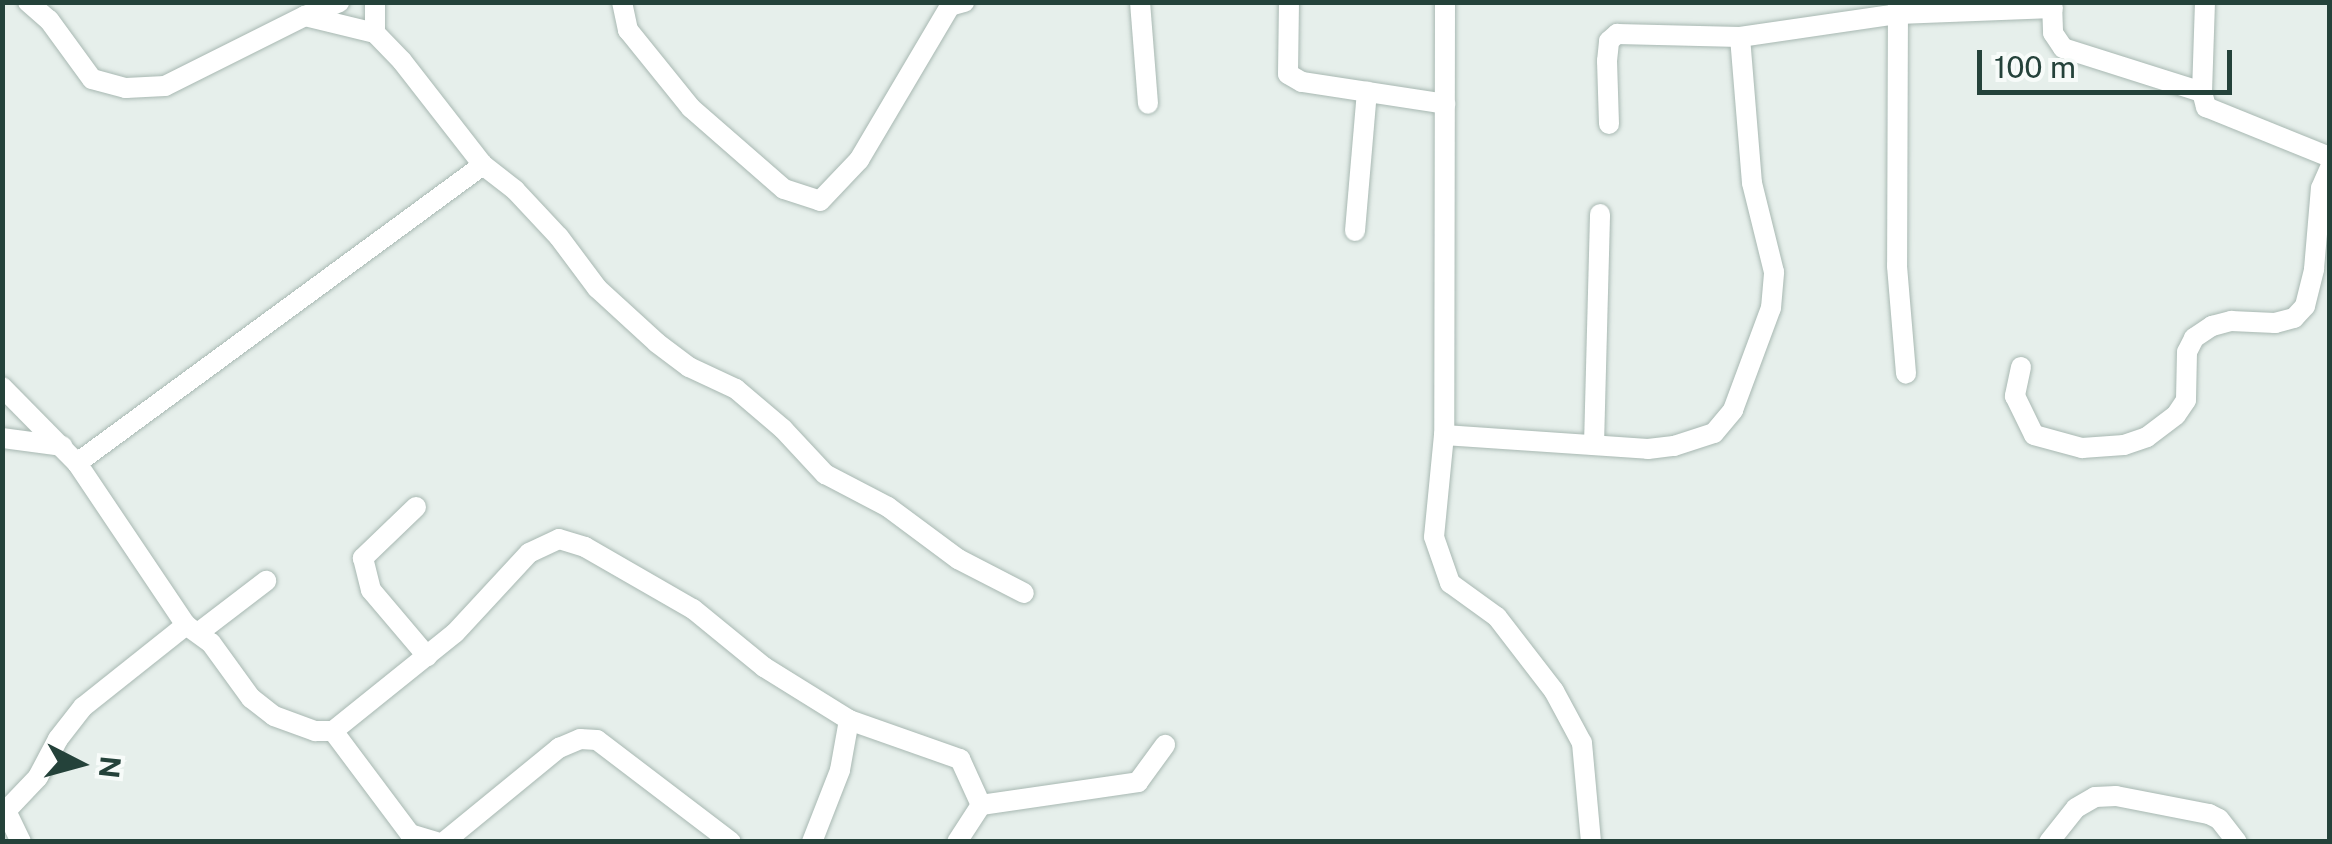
<!DOCTYPE html>
<style>
body{margin:0}
#map{position:relative;width:2332px;height:844px;overflow:hidden;background:#e6efeb;font-family:"Public Sans",sans-serif}
div>[style]{position:absolute}
[style*='--x']{left:calc(var(--x)*1px);top:calc(var(--y)*1px);width:calc(var(--w)*1px);rotate:calc(var(--a)*1deg)}
.roads{filter:drop-shadow(0 0 2px #a8b8b2) drop-shadow(0 0 2px #a8b8b2)}
.minor>*{height:20px;margin:-10px;padding:0 10px;transform-origin:10px;border-radius:10px;background:#fff}
span{translate:-50% -50%;white-space:nowrap;text-align:center;line-height:1.15;-webkit-text-stroke:8px #f7fbf9;paint-order:stroke}
.frame{position:absolute;inset:0;border:5px solid #24423a;pointer-events:none}
.north{position:absolute;left:30px;top:714px;width:100px;height:100px;-webkit-text-stroke:8px #f7fbf9;paint-order:stroke;rotate:96deg;font-size:28px;font-weight:700;line-height:40px;text-align:center;color:#24423a}
.north::after{content:'';display:block;margin:auto;width:35px;height:45px;background:#24423a;clip-path:polygon(50% 0,100% 100%,50% 72%,0 100%)}
.scale{position:absolute;left:1977px;top:50px;width:255px;height:45px;box-sizing:border-box;border:5px solid #24423a;border-top:0;padding-left:12px;font-size:30px;line-height:35px;white-space:nowrap;color:#24423a;-webkit-text-stroke:8px #f7fbf9;paint-order:stroke}
</style>
<div id="map">
<div class="roads">
<div class="minor">
<i style="--x:28;--y:2;--w:28;--a:41"></i>
<i style="--x:49;--y:20;--w:73;--a:53.9"></i>
<i style="--x:92;--y:79;--w:35;--a:15"></i>
<i style="--x:126;--y:88;--w:39;--a:-3"></i>
<i style="--x:165;--y:86;--w:157;--a:-26.6"></i>
<i style="--x:305;--y:16;--w:72;--a:13.7"></i>
<i style="--x:375;--y:33;--w:39;--a:46"></i>
<i style="--x:402;--y:61;--w:132;--a:52.1"></i>
<i style="--x:483;--y:165;--w:41;--a:38"></i>
<i style="--x:515;--y:190;--w:64;--a:46.9"></i>
<i style="--x:559;--y:237;--w:64;--a:53.3"></i>
<i style="--x:597;--y:288;--w:81;--a:42.5"></i>
<i style="--x:657;--y:343;--w:40;--a:37"></i>
<i style="--x:689;--y:367;--w:52;--a:25.1"></i>
<i style="--x:736;--y:389;--w:62;--a:40.4"></i>
<i style="--x:783;--y:429;--w:62;--a:47"></i>
<i style="--x:825;--y:474;--w:71;--a:27.6"></i>
<i style="--x:888;--y:507;--w:87;--a:36.6"></i>
<i style="--x:958;--y:559;--w:74;--a:27.3"></i>
<i style="--x:622;--y:2;--w:29;--a:78"></i>
<i style="--x:628;--y:30;--w:100;--a:51.1"></i>
<i style="--x:691;--y:108;--w:123;--a:41.1"></i>
<i style="--x:784;--y:189;--w:38;--a:18"></i>
<i style="--x:820;--y:201;--w:57;--a:-46.4"></i>
<i style="--x:859;--y:160;--w:179;--a:-59.4"></i>
<i style="--x:950;--y:6;--w:15;--a:-16"></i>
<i style="--x:1140;--y:2;--w:102;--a:85.5"></i>
<i style="--x:1289;--y:2;--w:72;--a:90.8"></i>
<i style="--x:1288;--y:74;--w:16;--a:30"></i>
<i style="--x:1302;--y:82;--w:145;--a:8.7"></i>
<i style="--x:1445;--y:2;--w:433;--a:90.1"></i>
<i style="--x:1444;--y:435;--w:102;--a:95.6"></i>
<i style="--x:1434;--y:537;--w:49;--a:70.8"></i>
<i style="--x:1450;--y:583;--w:58;--a:35.9"></i>
<i style="--x:1497;--y:617;--w:93;--a:52.4"></i>
<i style="--x:1554;--y:691;--w:59;--a:61.7"></i>
<i style="--x:1582;--y:743;--w:99;--a:84.8"></i>
<i style="--x:1898;--y:2;--w:264;--a:90.2"></i>
<i style="--x:1897;--y:266;--w:108;--a:85.2"></i>
<i style="--x:2052;--y:2;--w:31;--a:88"></i>
<i style="--x:2053;--y:33;--w:18;--a:56"></i>
<i style="--x:2063;--y:48;--w:146;--a:17.6"></i>
<i style="--x:2205;--y:2;--w:90;--a:91.9"></i>
<i style="--x:2202;--y:92;--w:16;--a:75"></i>
<i style="--x:2206;--y:107;--w:134;--a:22"></i>
<i style="--x:305;--y:16;--w:37;--a:-22"></i>
<i style="--x:375;--y:33;--w:31;--a:-90"></i>
<i style="--x:1609;--y:124;--w:63;--a:-91.8"></i>
<i style="--x:1607;--y:61;--w:20;--a:-84"></i>
<i style="--x:1609;--y:41;--w:11;--a:-41"></i>
<i style="--x:1617;--y:34;--w:123;--a:1.4"></i>
<i style="--x:1740;--y:37;--w:160;--a:-8.3"></i>
<i style="--x:1898;--y:14;--w:155;--a:-2.2"></i>
<i style="--x:1355;--y:231;--w:140;--a:-85.1"></i>
<i style="--x:2021;--y:367;--w:30;--a:102"></i>
<i style="--x:2015;--y:396;--w:43;--a:64"></i>
<i style="--x:2034;--y:435;--w:50;--a:15.2"></i>
<i style="--x:2082;--y:448;--w:42;--a:-4.1"></i>
<i style="--x:2124;--y:445;--w:24;--a:-19"></i>
<i style="--x:2147;--y:437;--w:36;--a:-37"></i>
<i style="--x:2176;--y:415;--w:18;--a:-56"></i>
<i style="--x:2186;--y:400;--w:48;--a:-88.8"></i>
<i style="--x:2187;--y:352;--w:16;--a:-63"></i>
<i style="--x:2194;--y:338;--w:22;--a:-34"></i>
<i style="--x:2212;--y:326;--w:20;--a:-15"></i>
<i style="--x:2231;--y:321;--w:44;--a:2.6"></i>
<i style="--x:2275;--y:323;--w:20;--a:-15"></i>
<i style="--x:2294;--y:318;--w:16;--a:-47"></i>
<i style="--x:2305;--y:306;--w:38;--a:-76"></i>
<i style="--x:2314;--y:269;--w:81;--a:-85.1"></i>
<i style="--x:2321;--y:188;--w:22;--a:-66"></i>
<i style="--x:2;--y:387;--w:107;--a:45.4"></i>
<i style="--x:77;--y:463;--w:195;--a:56.1"></i>
<i style="--x:186;--y:625;--w:31;--a:36"></i>
<i style="--x:211;--y:643;--w:68;--a:54"></i>
<i style="--x:251;--y:698;--w:29;--a:38"></i>
<i style="--x:274;--y:716;--w:44;--a:20.1"></i>
<i style="--x:315;--y:731;--w:18;--a:0"></i>
<i style="--x:333;--y:731;--w:156;--a:-38.8"></i>
<i style="--x:455;--y:633;--w:109;--a:-47.2"></i>
<i style="--x:529;--y:553;--w:33;--a:-25"></i>
<i style="--x:559;--y:539;--w:27;--a:17"></i>
<i style="--x:585;--y:547;--w:125;--a:29.9"></i>
<i style="--x:693;--y:609;--w:92;--a:39.2"></i>
<i style="--x:764;--y:667;--w:100;--a:31.9"></i>
<i style="--x:849;--y:720;--w:118;--a:19.4"></i>
<i style="--x:960;--y:759;--w:51;--a:65.5"></i>
<i style="--x:981;--y:805;--w:44;--a:123"></i>
<i style="--x:1444;--y:435;--w:204;--a:3.9"></i>
<i style="--x:1648;--y:449;--w:26;--a:-7"></i>
<i style="--x:1674;--y:446;--w:42;--a:-18"></i>
<i style="--x:1714;--y:433;--w:30;--a:-50"></i>
<i style="--x:1733;--y:410;--w:109;--a:-69.6"></i>
<i style="--x:1771;--y:308;--w:36;--a:-85"></i>
<i style="--x:1774;--y:272;--w:92;--a:-103.9"></i>
<i style="--x:1752;--y:183;--w:146;--a:-94.7"></i>
<i style="--x:2;--y:438;--w:61;--a:7.6"></i>
<i style="--x:1594;--y:445;--w:231;--a:-88.5"></i>
<i style="--x:77;--y:463;--w:504;--a:-36.28"></i>
<i style="--x:416;--y:507;--w:74;--a:136.1"></i>
<i style="--x:363;--y:558;--w:33;--a:76"></i>
<i style="--x:371;--y:590;--w:87;--a:49.7"></i>
<i style="--x:198;--y:633;--w:86;--a:-37.4"></i>
<i style="--x:333;--y:731;--w:129;--a:53.2"></i>
<i style="--x:410;--y:834;--w:27;--a:17"></i>
<i style="--x:981;--y:805;--w:159;--a:-8.3"></i>
<i style="--x:1138;--y:782;--w:46;--a:-53.9"></i>
<i style="--x:7;--y:813;--w:32;--a:64"></i>
<i style="--x:2;--y:815;--w:52;--a:-46.5"></i>
<i style="--x:38;--y:777;--w:43;--a:-62.2"></i>
<i style="--x:58;--y:739;--w:41;--a:-52"></i>
<i style="--x:83;--y:707;--w:132;--a:-38.5"></i>
<i style="--x:444;--y:842;--w:149;--a:-39.3"></i>
<i style="--x:559;--y:748;--w:23;--a:-23"></i>
<i style="--x:580;--y:739;--w:17;--a:3"></i>
<i style="--x:597;--y:740;--w:168;--a:37.3"></i>
<i style="--x:812;--y:842;--w:77;--a:-68.7"></i>
<i style="--x:840;--y:770;--w:51;--a:-79.8"></i>
<i style="--x:2049;--y:842;--w:43;--a:-51.5"></i>
<i style="--x:2076;--y:808;--w:22;--a:-30"></i>
<i style="--x:2095;--y:797;--w:21;--a:-3"></i>
<i style="--x:2116;--y:796;--w:95;--a:11"></i>
<i style="--x:2209;--y:814;--w:11;--a:27"></i>
<i style="--x:2219;--y:819;--w:29;--a:52"></i>
</div>
</div>
<div class="frame"></div>
<div class="north">N</div>
<div class="scale">100 m</div>
</div>
